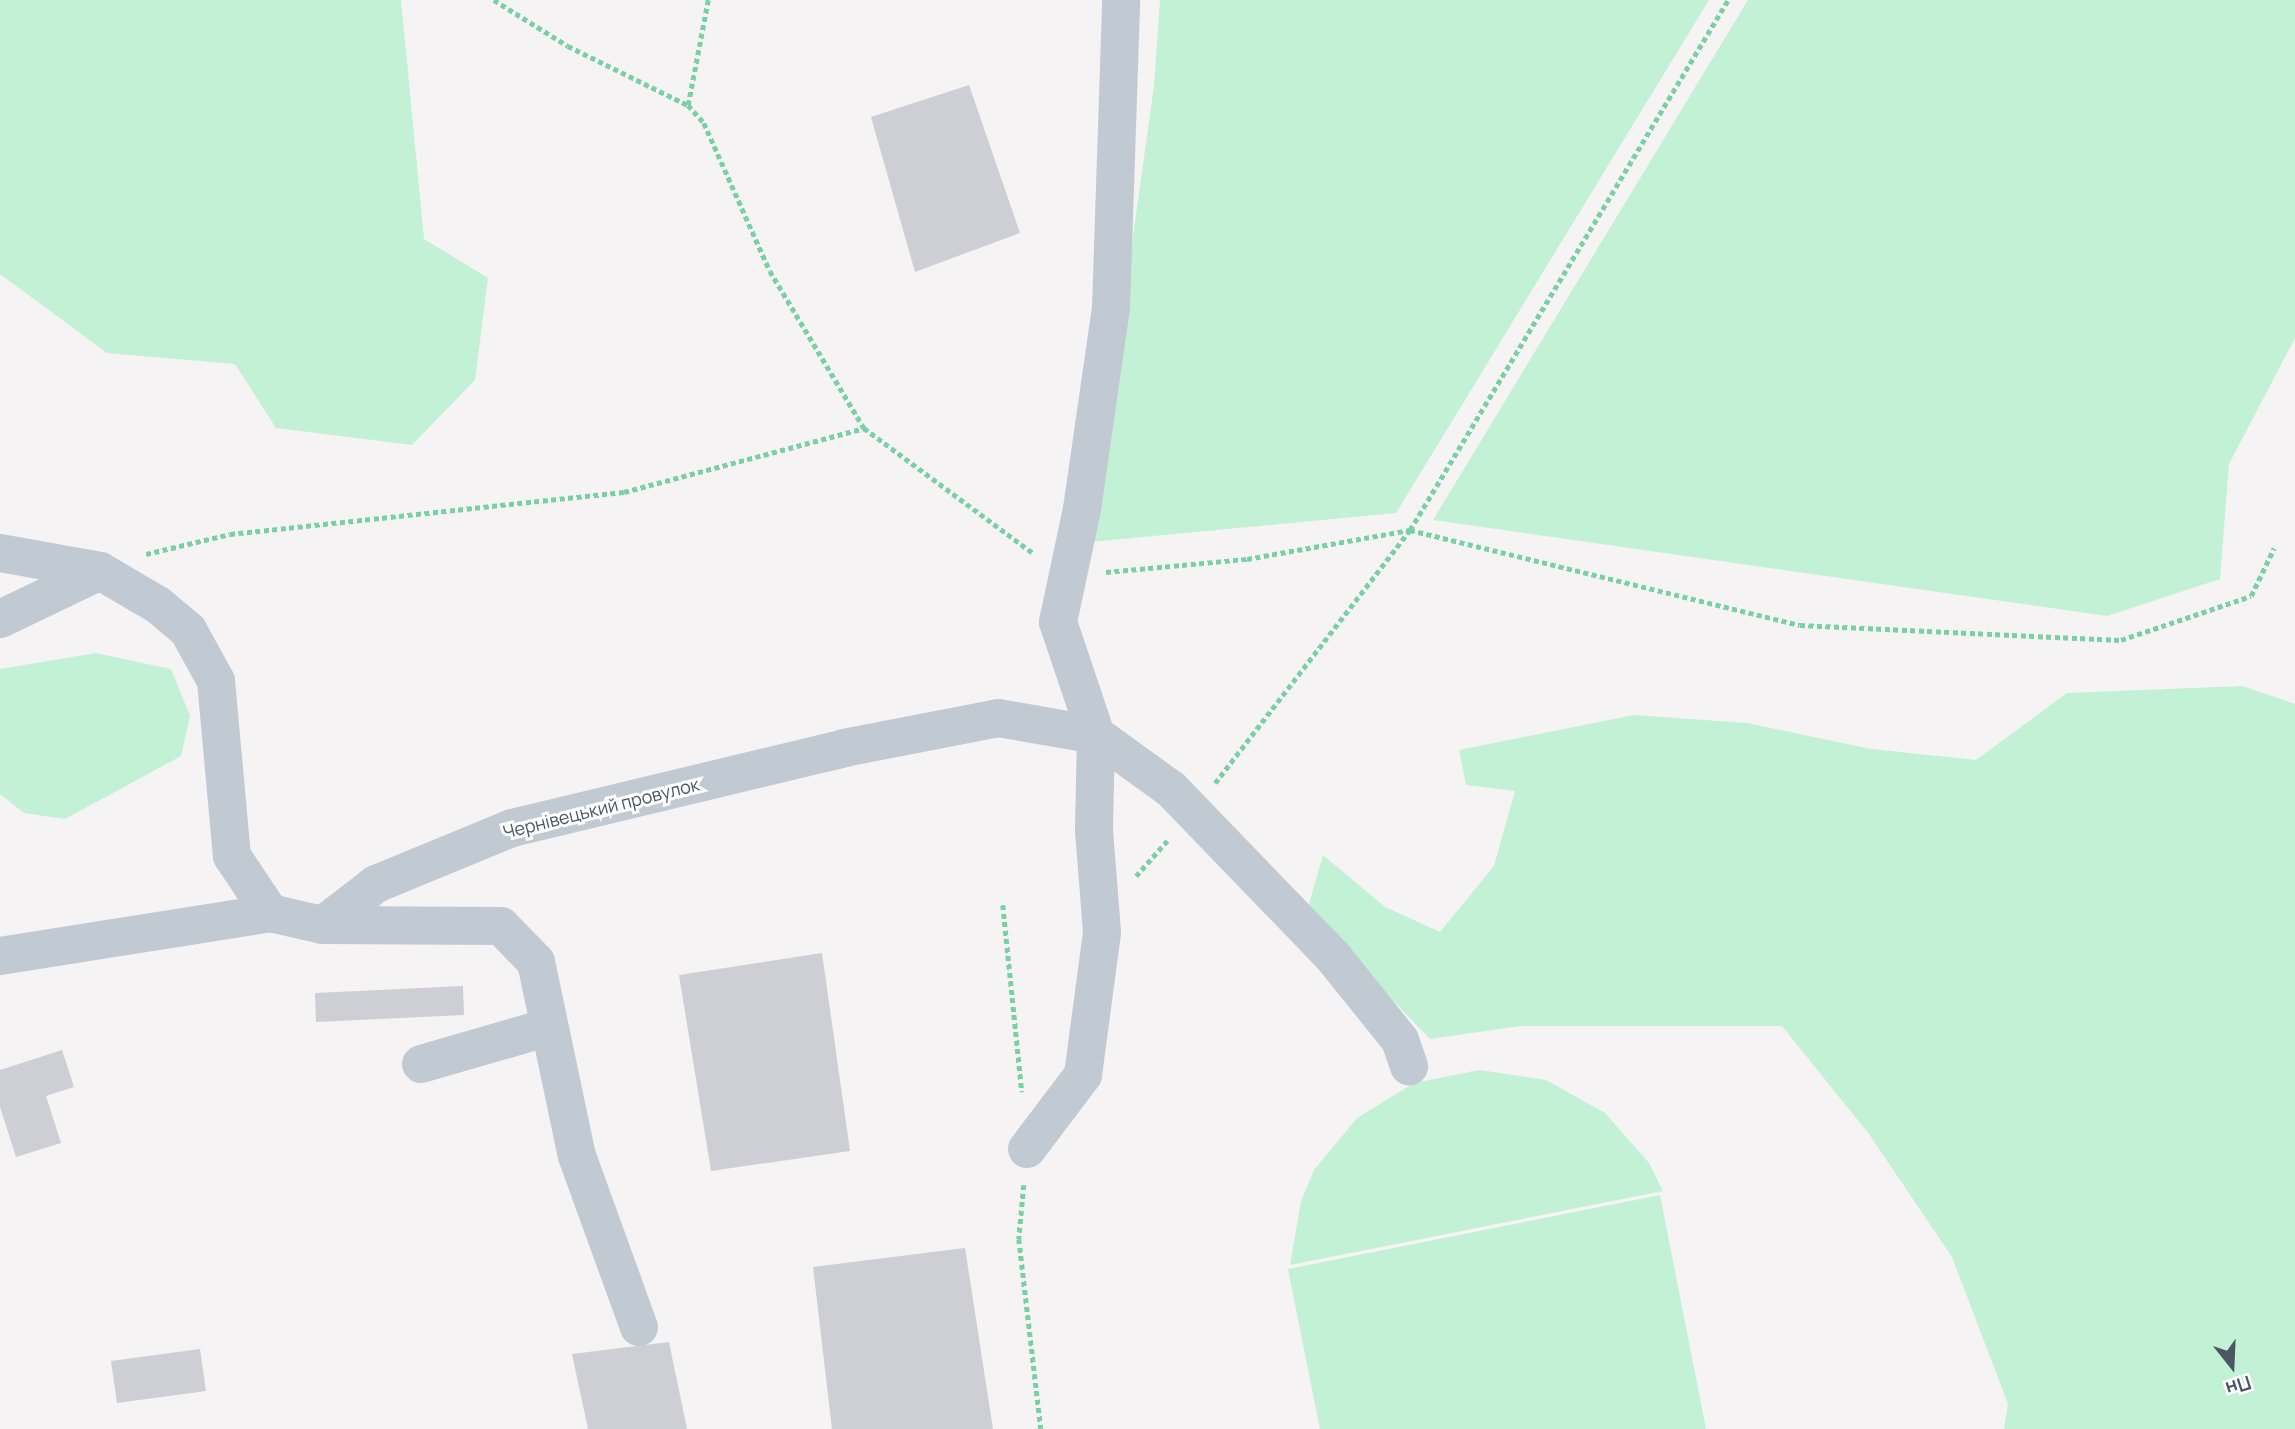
<!DOCTYPE html>
<meta charset="utf-8">
<style>
body{margin:0}
#map{position:relative;width:2295px;height:1429px;overflow:hidden;background:#f5f3f3;font-family:Manrope,sans-serif}
div>[style]{position:absolute}
[style*='--x']{left:calc(var(--x)*1px);top:calc(var(--y)*1px);width:calc(var(--w)*1px);rotate:calc(var(--a)*1deg)}
.green>*{inset:0;background:#c3f1d5}
.building>*{inset:0;background:#cdcfd5}
.path>*{height:4.5px;margin-top:-2.25px;transform-origin:0;background:repeating-linear-gradient(90deg,#7ad0a6 0 5px,transparent 0 8.5px)}
.minor>*{height:38px;margin:-19px;padding:0 19px;transform-origin:19px;border-radius:19px;background:#c1cad2}
span{translate:-50% -50%;white-space:nowrap;text-align:center;line-height:1.15;-webkit-text-stroke:6px #fff;paint-order:stroke}
.street-label{font-size:18px;color:#4a5661}
.north{position:absolute;left:2197px;top:1331px;width:70px;height:70px;-webkit-text-stroke:5px #fff;paint-order:stroke;rotate:162deg;font-size:19px;font-weight:700;line-height:28px;text-align:center;color:#4a5661}
.north::after{content:'';display:block;margin:auto;width:24px;height:32px;background:#4a5661;clip-path:polygon(50% 0,100% 100%,50% 72%,0 100%)}
</style>
<div id="map">
<div class="green">
<i style="clip-path:polygon(0 0,401px 0,424px 239px,488px 278px,475px 380px,412px 445px,276px 428px,235px 364px,107px 353px,0 274px)"></i>
<i style="clip-path:polygon(1160px 0,1709px 0,1396px 513px,1090px 542px,1154px 86px)"></i>
<i style="clip-path:polygon(1748px 0,2295px 0,2295px 338px,2229px 464px,2220px 579px,2107px 616px,1433px 520px)"></i>
<i style="clip-path:polygon(96px 653px,171px 669px,190px 716px,181px 756px,65px 819px,24px 813px,0 794px,0 669px)"></i>
<i style="clip-path:polygon(2242px 686px,2295px 704px,2295px 1429px,2004px 1429px,2008px 1404px,1952px 1257px,1869px 1134px,1782px 1026px,1520px 1026px,1430px 1039px,1307px 911px,1323px 855px,1385px 907px,1440px 932px,1494px 866px,1515px 791px,1466px 785px,1459px 750px,1634px 715px,1747px 723px,1871px 749px,1976px 760px,2067px 693px)"></i>
<i style="clip-path:polygon(1480px 1070px,1546px 1080px,1605px 1113px,1649px 1163px,1663px 1191px,1290px 1265px,1301px 1201px,1314px 1170px,1357px 1118px,1414px 1083px)"></i>
<i style="clip-path:polygon(1660px 1195px,1706px 1429px,1320px 1429px,1288px 1269px)"></i>
</div>
<div class="building">
<i style="clip-path:polygon(969px 85px,1020px 233px,915px 272px,871px 117px)"></i>
<i style="clip-path:polygon(822px 953px,850px 1151px,711px 1171px,679px 975px)"></i>
<i style="clip-path:polygon(463px 986px,464px 1015px,316px 1022px,315px 993px)"></i>
<i style="clip-path:polygon(62px 1050px,74px 1087px,46px 1096px,61px 1143px,16px 1157px,0 1107px,0 1070px)"></i>
<i style="clip-path:polygon(965px 1248px,993px 1429px,832px 1429px,813px 1267px)"></i>
<i style="clip-path:polygon(669px 1342px,687px 1429px,588px 1429px,572px 1354px)"></i>
<i style="clip-path:polygon(200px 1349px,206px 1391px,117px 1403px,111px 1361px)"></i>
</div>
<div class="path">
<i style="--x:494;--y:0;--w:87;--a:31.9"></i>
<i style="--x:568;--y:46;--w:134;--a:26.2"></i>
<i style="--x:688;--y:105;--w:24;--a:48"></i>
<i style="--x:704;--y:123;--w:162;--a:66"></i>
<i style="--x:770;--y:271;--w:183;--a:59.1"></i>
<i style="--x:688;--y:105;--w:107;--a:-79.2"></i>
<i style="--x:146;--y:554;--w:86;--a:-13.4"></i>
<i style="--x:230;--y:534;--w:396;--a:-6.1"></i>
<i style="--x:624;--y:492;--w:248;--a:-14.9"></i>
<i style="--x:864;--y:428;--w:212;--a:36.5"></i>
<i style="--x:1106;--y:572;--w:142;--a:-5.3"></i>
<i style="--x:1247;--y:559;--w:166;--a:-10.1"></i>
<i style="--x:1410;--y:530;--w:401;--a:13.7"></i>
<i style="--x:1800;--y:625;--w:321;--a:2.7"></i>
<i style="--x:2121;--y:640;--w:137;--a:-18.7"></i>
<i style="--x:2251;--y:596;--w:53;--a:-64.4"></i>
<i style="--x:1215;--y:783;--w:319;--a:-52.4"></i>
<i style="--x:1410;--y:530;--w:618;--a:-59.04"></i>
<i style="--x:1136;--y:876;--w:47;--a:-48.5"></i>
<i style="--x:1003;--y:905;--w:188;--a:84.2"></i>
<i style="--x:1024;--y:1185;--w:54;--a:95.3"></i>
<i style="--x:1019;--y:1239;--w:191;--a:83.4"></i>
</div>
<div class="minor">
<i style="--x:0;--y:553;--w:102;--a:10.2"></i>
<i style="--x:100;--y:571;--w:67;--a:30.4"></i>
<i style="--x:158;--y:605;--w:39;--a:40"></i>
<i style="--x:188;--y:630;--w:58;--a:61.2"></i>
<i style="--x:216;--y:681;--w:176;--a:84.8"></i>
<i style="--x:232;--y:856;--w:69;--a:56.3"></i>
<i style="--x:0;--y:619;--w:111;--a:-25.6"></i>
<i style="--x:323;--y:925;--w:178;--a:0.3"></i>
<i style="--x:501;--y:926;--w:50;--a:45.8"></i>
<i style="--x:536;--y:962;--w:198;--a:78.1"></i>
<i style="--x:577;--y:1156;--w:182;--a:70.1"></i>
<i style="--x:0;--y:956;--w:273;--a:-9"></i>
<i style="--x:270;--y:913;--w:54;--a:12.8"></i>
<i style="--x:323;--y:925;--w:67;--a:-37.7"></i>
<i style="--x:376;--y:884;--w:147;--a:-22.4"></i>
<i style="--x:512;--y:828;--w:342;--a:-13.5"></i>
<i style="--x:844;--y:748;--w:157;--a:-11"></i>
<i style="--x:998;--y:718;--w:99;--a:9.8"></i>
<i style="--x:1096;--y:735;--w:92;--a:35.8"></i>
<i style="--x:1171;--y:789;--w:235;--a:46"></i>
<i style="--x:1334;--y:958;--w:105;--a:51.2"></i>
<i style="--x:1400;--y:1040;--w:28;--a:71"></i>
<i style="--x:421;--y:1064;--w:133;--a:-16.1"></i>
<i style="--x:1027;--y:1149;--w:93;--a:-52.9"></i>
<i style="--x:1083;--y:1075;--w:144;--a:-82.4"></i>
<i style="--x:1102;--y:932;--w:102;--a:-94.5"></i>
<i style="--x:1094;--y:830;--w:95;--a:-88.8"></i>
<i style="--x:1096;--y:735;--w:119;--a:-108.6"></i>
<i style="--x:1058;--y:622;--w:116;--a:-78"></i>
<i style="--x:1082;--y:509;--w:203;--a:-81.8"></i>
<i style="--x:1111;--y:308;--w:308;--a:-88.1"></i>
</div>
<div class="street-label">
<span style="left:601px;top:808px;rotate:-14deg">Чернівецький провулок</span>
</div>
<div class="north">Пн</div>
</div>
